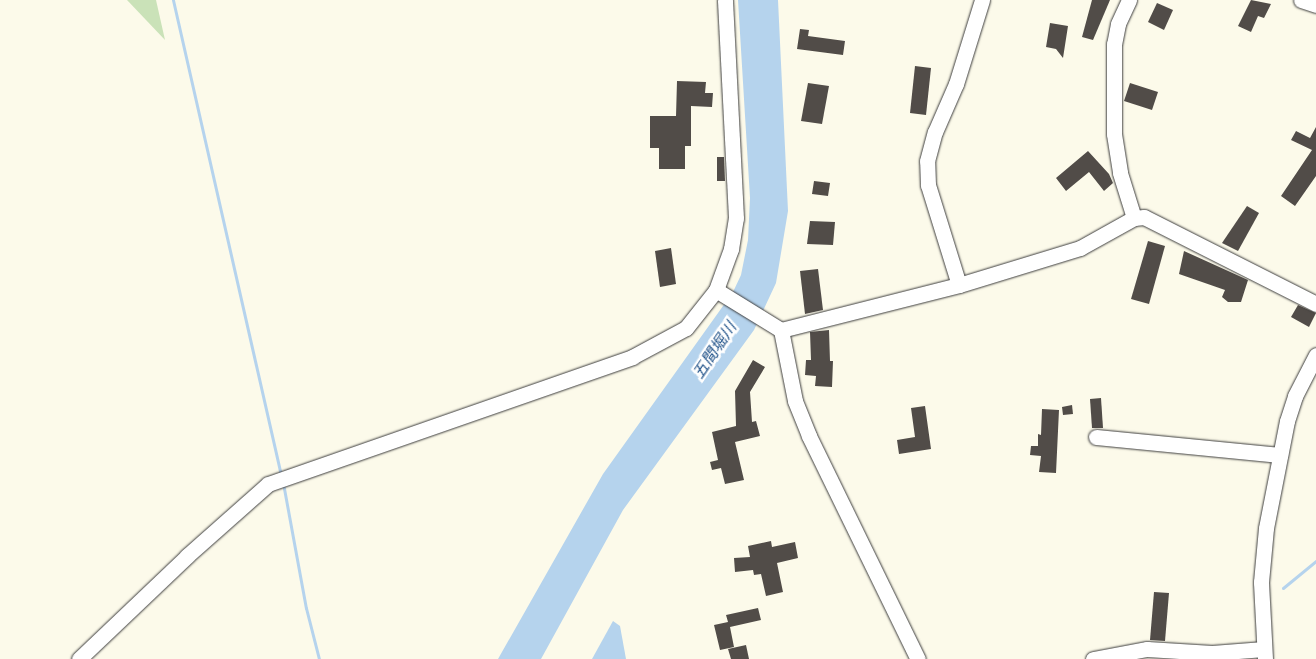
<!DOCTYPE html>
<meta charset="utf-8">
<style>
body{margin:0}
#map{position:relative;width:1316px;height:659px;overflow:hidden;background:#fcfaea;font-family:"Libre Baskerville","Noto Sans JP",serif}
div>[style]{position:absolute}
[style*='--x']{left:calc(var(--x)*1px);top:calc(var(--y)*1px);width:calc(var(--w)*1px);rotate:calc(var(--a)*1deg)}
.green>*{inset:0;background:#cae2b8}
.water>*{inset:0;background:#b5d3ed}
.stream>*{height:3px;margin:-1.5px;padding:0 1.5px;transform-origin:1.5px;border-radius:1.5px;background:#b5d3ed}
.building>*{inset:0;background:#514c48}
.roads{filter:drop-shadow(0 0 1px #3d3d3d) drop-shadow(0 0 1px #3d3d3d)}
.minor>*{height:15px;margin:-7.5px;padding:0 7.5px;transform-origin:7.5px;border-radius:7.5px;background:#fff}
span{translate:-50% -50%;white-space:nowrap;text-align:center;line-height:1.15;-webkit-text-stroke:5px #fff;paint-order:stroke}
.water-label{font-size:16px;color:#24558b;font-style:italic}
</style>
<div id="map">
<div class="green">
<i style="clip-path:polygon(127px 0,156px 0,165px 40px)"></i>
</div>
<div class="water">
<i style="clip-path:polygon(738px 0,778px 0,788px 211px,776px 283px,754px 330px,623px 510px,541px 659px,498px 659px,603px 474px,733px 292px,741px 275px,748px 240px,750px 198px)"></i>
<i style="clip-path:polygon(613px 621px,620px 626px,626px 659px,592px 659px)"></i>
</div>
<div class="stream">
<i style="--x:173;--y:0;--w:487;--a:77.2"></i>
<i style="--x:283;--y:483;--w:127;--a:79.6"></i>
<i style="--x:306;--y:608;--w:53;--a:75.7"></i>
<i style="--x:1283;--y:588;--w:43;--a:-39.3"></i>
</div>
<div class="building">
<i style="clip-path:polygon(1092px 0,1110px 0,1093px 40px,1082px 37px)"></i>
<i style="clip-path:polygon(1251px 0,1271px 4px,1264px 18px,1258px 16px,1251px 32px,1238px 26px)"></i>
<i style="clip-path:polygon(1157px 3px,1173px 10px,1164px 30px,1148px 22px)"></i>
<i style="clip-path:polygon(1050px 23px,1068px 26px,1063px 58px,1056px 49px,1046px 47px)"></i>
<i style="clip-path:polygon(800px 29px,809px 30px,808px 36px,845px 41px,843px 55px,797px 49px)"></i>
<i style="clip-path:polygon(915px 66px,931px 68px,926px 115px,910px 113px)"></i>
<i style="clip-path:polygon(677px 81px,706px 82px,705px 93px,713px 93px,712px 107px,691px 106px,691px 146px,685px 146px,685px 169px,659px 169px,659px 148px,650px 148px,650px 116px,676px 116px)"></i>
<i style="clip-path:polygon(808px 83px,829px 86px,822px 124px,801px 121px)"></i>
<i style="clip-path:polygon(1130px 83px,1158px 92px,1152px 110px,1124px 101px)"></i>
<i style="clip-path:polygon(1316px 127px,1316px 176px,1295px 206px,1281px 196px,1312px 150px,1291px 140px,1296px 131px,1310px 138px)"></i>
<i style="clip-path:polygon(1088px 151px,1109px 174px,1113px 183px,1104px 191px,1089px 172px,1066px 191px,1056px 178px)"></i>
<i style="clip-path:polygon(717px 157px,724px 157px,725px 181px,717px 181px)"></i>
<i style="clip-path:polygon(814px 181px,830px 183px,828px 196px,812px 194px)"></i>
<i style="clip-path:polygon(1247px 206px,1259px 213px,1238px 251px,1222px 243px)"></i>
<i style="clip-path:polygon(810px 221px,835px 222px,833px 245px,807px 244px)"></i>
<i style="clip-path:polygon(1148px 241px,1165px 246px,1149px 304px,1131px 299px)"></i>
<i style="clip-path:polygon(671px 248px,676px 284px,660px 287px,655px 251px)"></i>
<i style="clip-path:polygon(1184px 251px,1248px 280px,1241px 302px,1228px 302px,1222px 297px,1225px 290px,1179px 274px)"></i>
<i style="clip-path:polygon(818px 269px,823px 310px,805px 314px,800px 271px)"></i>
<i style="clip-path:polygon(1298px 305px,1316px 313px,1309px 327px,1291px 317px)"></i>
<i style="clip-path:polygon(829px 330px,830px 361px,833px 361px,832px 387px,815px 386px,816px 376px,805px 375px,806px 360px,811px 360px,810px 332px)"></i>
<i style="clip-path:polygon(753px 360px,765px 367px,750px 392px,752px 422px,756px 421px,760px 436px,735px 442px,744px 480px,725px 484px,721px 468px,712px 470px,710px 462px,718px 460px,712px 432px,736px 426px,735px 391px)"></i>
<i style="clip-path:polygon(1101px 398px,1103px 428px,1092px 428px,1090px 399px)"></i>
<i style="clip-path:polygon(1072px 405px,1073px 414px,1063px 415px,1062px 407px)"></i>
<i style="clip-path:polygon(925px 406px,931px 449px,899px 454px,897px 440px,915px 437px,911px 408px)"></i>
<i style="clip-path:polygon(1042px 409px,1059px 410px,1056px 473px,1039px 472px,1041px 456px,1030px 455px,1031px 446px,1038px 446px,1038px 434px,1041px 435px)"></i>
<i style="clip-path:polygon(771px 541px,772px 547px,795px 542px,798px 558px,777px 563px,783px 592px,766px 596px,761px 574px,754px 575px,753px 570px,735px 572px,734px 558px,750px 557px,748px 546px)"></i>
<i style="clip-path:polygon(1154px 592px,1169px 593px,1165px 641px,1150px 640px)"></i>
<i style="clip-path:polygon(758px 608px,761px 620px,730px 627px,734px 647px,720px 650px,714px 625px,728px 622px,726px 615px)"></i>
<i style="clip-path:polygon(746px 645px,749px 659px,731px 659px,728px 649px)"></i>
</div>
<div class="roads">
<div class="minor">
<i style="--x:1129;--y:0;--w:26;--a:115"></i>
<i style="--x:1118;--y:24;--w:20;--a:101"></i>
<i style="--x:1114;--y:44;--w:90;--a:90"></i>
<i style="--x:1114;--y:134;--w:39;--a:81"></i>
<i style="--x:1120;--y:173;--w:47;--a:72.7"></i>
<i style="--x:1301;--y:0;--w:16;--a:18"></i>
<i style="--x:959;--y:285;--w:127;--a:-17"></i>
<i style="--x:1080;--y:248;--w:62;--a:-29.1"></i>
<i style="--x:1134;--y:218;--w:10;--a:-6"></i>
<i style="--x:1144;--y:217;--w:193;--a:26.8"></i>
<i style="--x:716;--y:290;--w:76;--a:31.6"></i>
<i style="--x:781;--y:330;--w:184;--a:-14.2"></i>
<i style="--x:959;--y:285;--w:105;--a:-107.2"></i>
<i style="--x:928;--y:185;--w:24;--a:-92"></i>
<i style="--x:927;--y:161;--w:30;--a:-75"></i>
<i style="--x:935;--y:132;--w:52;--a:-66.4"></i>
<i style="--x:956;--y:84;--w:88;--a:-72.8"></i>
<i style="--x:781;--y:330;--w:72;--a:78.8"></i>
<i style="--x:795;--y:401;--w:38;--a:68"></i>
<i style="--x:809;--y:436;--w:248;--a:64"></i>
<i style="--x:1096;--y:437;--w:185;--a:5.6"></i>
<i style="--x:79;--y:659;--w:149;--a:-43.6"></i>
<i style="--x:187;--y:556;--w:108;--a:-41.6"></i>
<i style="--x:268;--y:484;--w:386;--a:-19.2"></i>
<i style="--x:632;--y:357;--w:61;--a:-28.2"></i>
<i style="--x:686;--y:328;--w:48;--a:-51.7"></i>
<i style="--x:716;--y:290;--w:44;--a:-69.9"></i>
<i style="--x:731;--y:249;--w:31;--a:-81"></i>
<i style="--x:736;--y:218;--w:218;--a:-92.9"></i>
<i style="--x:1093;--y:659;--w:55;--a:-10.5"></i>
<i style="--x:1147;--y:649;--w:65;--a:3.5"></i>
<i style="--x:1212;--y:653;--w:52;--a:-4.4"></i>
<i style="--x:1265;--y:659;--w:77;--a:-93"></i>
<i style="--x:1261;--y:582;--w:54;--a:-84.7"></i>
<i style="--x:1266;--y:528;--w:109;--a:-78.9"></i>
<i style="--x:1287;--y:421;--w:26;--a:-72"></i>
<i style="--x:1295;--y:396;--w:46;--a:-62.9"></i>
</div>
</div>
<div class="water-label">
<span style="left:714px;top:350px;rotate:-56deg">五間堀川</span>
</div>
</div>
